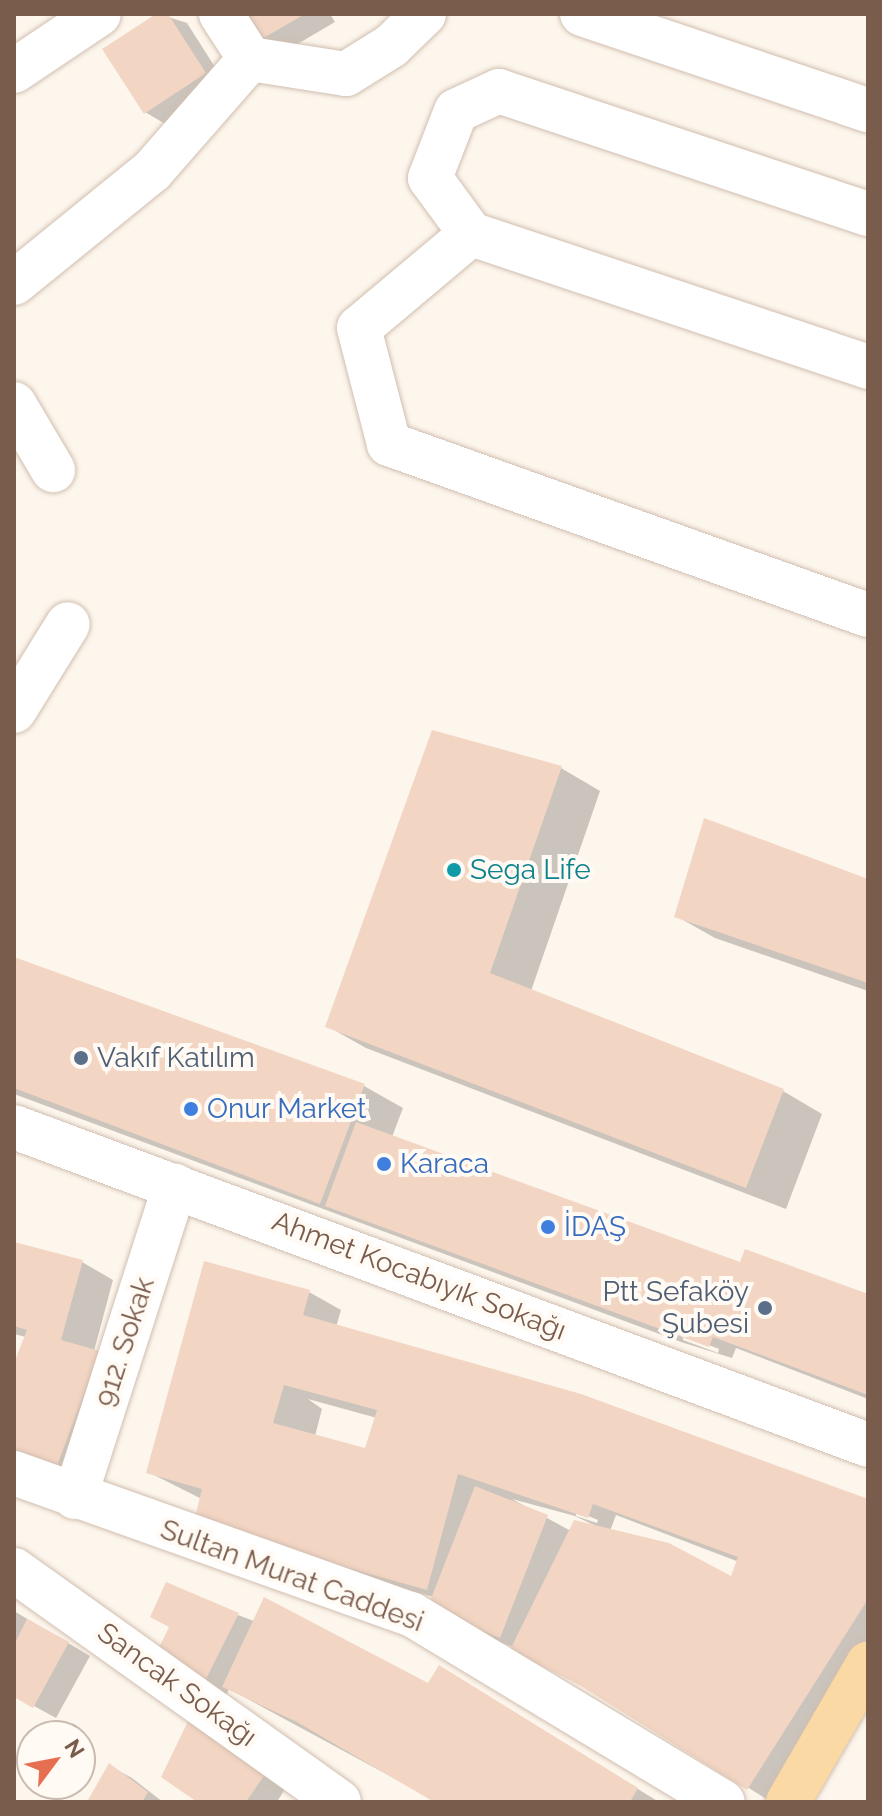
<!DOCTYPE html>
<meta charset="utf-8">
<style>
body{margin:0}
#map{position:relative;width:882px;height:1816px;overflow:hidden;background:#fdf6ec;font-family:Raleway,sans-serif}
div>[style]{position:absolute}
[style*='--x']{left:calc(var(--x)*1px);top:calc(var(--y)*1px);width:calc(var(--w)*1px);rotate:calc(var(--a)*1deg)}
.shadow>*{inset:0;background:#0003}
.building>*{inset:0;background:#f3d5c3}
.roads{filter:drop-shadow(0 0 2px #d1beb0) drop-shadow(0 0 2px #d1beb0)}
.minor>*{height:44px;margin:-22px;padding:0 22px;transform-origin:22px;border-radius:22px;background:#fff}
.major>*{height:44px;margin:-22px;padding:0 22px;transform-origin:22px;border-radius:22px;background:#fbd9a5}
.dots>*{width:22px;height:22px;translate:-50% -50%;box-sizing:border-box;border:4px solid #fffaf3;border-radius:50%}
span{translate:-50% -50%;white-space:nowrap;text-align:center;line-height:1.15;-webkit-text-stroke:8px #fffaf3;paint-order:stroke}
.culture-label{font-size:28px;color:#0d838f}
.left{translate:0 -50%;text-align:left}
.service-label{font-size:28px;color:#4e5e75}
.right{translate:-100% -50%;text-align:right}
.shop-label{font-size:28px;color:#366cbe}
.street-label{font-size:28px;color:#7a5c4d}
.frame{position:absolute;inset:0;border:16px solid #7a5c4d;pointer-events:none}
.north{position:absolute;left:16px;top:1720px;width:80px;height:80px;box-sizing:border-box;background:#fffaf3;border:2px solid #cabbb1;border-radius:50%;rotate:58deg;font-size:22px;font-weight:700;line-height:32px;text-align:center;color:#7a5c4d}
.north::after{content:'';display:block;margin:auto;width:28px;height:36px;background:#e76f51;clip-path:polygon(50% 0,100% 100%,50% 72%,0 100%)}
</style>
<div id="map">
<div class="shadow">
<i style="clip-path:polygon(159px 14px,187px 23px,227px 86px,167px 125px,145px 112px)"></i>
<i style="clip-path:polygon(238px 14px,330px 14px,335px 22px,277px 56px)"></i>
<i style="clip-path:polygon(561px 768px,600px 791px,531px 991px,783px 1091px,822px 1114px,786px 1209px,366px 1048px,327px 1026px)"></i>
<i style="clip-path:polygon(868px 882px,868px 991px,715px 938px,676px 916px)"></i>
<i style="clip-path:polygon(evenodd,14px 959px,364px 1086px,403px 1108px,392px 1137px,741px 1265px,868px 1297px,868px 1399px,736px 1348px,732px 1358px,681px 1342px,14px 1094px,14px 959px,683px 1335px,719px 1349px,718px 1353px,683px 1340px,683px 1335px)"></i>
<i style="clip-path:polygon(14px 1244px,82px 1262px,113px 1280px,94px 1351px,99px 1353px,77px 1486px,14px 1462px,14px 1369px,26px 1337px,14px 1334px)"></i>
<i style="clip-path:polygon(evenodd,205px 1263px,309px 1292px,341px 1310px,336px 1327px,868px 1501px,868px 1666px,771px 1802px,602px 1696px,513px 1647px,461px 1627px,434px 1597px,374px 1581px,373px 1585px,148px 1472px,205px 1263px,308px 1399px,377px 1418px,366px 1450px,315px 1436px,322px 1409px,308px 1399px,205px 1263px,512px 1499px,575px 1516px,602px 1529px,571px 1531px,512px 1499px,205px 1263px,576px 1511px,598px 1520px,597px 1523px,576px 1516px,576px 1511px,205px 1263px,616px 1515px,739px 1562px,732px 1579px,610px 1531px,616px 1515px)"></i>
<i style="clip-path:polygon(14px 1611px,90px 1656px,56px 1718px,14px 1695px)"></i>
<i style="clip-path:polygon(238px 1615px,428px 1686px,471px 1686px,659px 1802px,438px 1802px,229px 1689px,225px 1698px,177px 1674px)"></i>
<i style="clip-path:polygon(194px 1713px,288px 1784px,277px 1802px,201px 1802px)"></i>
<i style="clip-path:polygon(110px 1766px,132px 1778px,163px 1802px,89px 1802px)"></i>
</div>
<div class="building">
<i style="clip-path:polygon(156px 14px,168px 14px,206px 73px,144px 114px,102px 49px)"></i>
<i style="clip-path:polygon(235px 14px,305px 14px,253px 44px)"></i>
<i style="clip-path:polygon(432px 730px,562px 766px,490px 973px,784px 1089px,746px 1188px,325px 1027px)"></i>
<i style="clip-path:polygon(704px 818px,868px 879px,868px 983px,674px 917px)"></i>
<i style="clip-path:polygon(14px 957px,365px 1084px,320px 1204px,14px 1088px)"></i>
<i style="clip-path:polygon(356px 1122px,740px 1262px,745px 1249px,868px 1294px,868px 1395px,713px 1337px,709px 1347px,325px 1206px)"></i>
<i style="clip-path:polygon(14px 1242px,83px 1260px,61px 1340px,100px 1351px,54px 1474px,14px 1459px,14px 1363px,27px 1330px,14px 1326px)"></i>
<i style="clip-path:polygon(evenodd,204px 1261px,310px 1290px,303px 1315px,581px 1394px,868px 1499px,868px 1599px,747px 1790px,581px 1686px,510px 1650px,574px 1520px,669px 1543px,731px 1576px,738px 1557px,593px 1504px,588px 1518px,458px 1474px,427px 1590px,193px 1525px,202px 1489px,146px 1473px,204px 1261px,284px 1385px,377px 1410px,365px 1448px,273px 1423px,284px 1385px)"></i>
<i style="clip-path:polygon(475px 1486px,548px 1515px,500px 1638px,427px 1609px)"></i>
<i style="clip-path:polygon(166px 1582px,239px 1613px,202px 1687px,152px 1662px,169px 1627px,150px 1617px)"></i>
<i style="clip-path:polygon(264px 1597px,428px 1683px,439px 1665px,638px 1788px,630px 1802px,434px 1802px,297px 1722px,222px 1687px)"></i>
<i style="clip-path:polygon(27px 1619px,69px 1642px,33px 1708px,14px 1697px,14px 1645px)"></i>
<i style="clip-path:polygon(193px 1711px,268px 1770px,246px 1802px,197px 1802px,161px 1777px)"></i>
<i style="clip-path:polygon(109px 1763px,148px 1792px,142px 1802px,87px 1802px)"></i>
</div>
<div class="roads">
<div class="minor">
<i style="--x:221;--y:14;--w:54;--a:57.2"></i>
<i style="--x:250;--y:59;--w:97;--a:8.9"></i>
<i style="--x:346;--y:74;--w:53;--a:-31.9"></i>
<i style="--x:391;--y:46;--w:46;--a:-44.1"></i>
<i style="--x:582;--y:14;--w:302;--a:18.6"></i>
<i style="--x:14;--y:71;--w:102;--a:-33.8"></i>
<i style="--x:868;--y:214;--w:389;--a:-161.6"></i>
<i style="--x:499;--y:91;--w:47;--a:155.1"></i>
<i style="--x:456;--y:111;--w:72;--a:111.2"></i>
<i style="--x:430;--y:178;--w:69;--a:53.8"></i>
<i style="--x:471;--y:234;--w:419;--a:18.5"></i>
<i style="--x:471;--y:234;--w:146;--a:140"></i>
<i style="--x:359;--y:328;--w:120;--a:75.5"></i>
<i style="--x:389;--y:444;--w:509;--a:19.65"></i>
<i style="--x:14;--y:283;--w:178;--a:-39.1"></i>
<i style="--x:152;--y:171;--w:149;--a:-48.8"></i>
<i style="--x:14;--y:404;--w:77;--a:59.4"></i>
<i style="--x:14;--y:711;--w:102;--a:-58.2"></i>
<i style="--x:14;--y:1127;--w:911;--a:20.42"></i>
<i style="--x:14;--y:1473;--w:421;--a:19.6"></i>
<i style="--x:411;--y:1614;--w:364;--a:31.1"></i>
<i style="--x:75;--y:1497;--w:327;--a:-72.2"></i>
<i style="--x:14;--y:1570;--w:399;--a:35.5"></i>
</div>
<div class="major">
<i style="--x:788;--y:1802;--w:160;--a:-59.9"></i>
</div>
</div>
<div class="dots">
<i style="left:454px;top:870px;background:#0f9aa8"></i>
<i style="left:81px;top:1058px;background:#5c6f8a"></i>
<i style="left:191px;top:1109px;background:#3f7fe0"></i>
<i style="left:384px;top:1164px;background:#3f7fe0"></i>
<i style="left:548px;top:1227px;background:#3f7fe0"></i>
<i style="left:765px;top:1308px;background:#5c6f8a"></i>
</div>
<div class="culture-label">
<span class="left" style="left:470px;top:870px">Sega Life</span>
</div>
<div class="service-label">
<span class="left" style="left:97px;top:1058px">Vakıf Katılım</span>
<span class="right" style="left:749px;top:1308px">Ptt Sefaköy<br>Şubesi</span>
</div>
<div class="shop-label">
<span class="left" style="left:207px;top:1109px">Onur Market</span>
<span class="left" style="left:400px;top:1164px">Karaca</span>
<span class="left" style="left:564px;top:1227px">İDAŞ</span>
</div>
<div class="street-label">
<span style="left:419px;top:1276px;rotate:21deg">Ahmet Kocabıyık Sokağı</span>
<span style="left:125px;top:1342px;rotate:-72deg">912. Sokak</span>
<span style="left:292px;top:1576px;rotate:20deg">Sultan Murat Caddesi</span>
<span style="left:177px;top:1685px;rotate:36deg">Sancak Sokağı</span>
</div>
<div class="frame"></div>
<div class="north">N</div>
</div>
